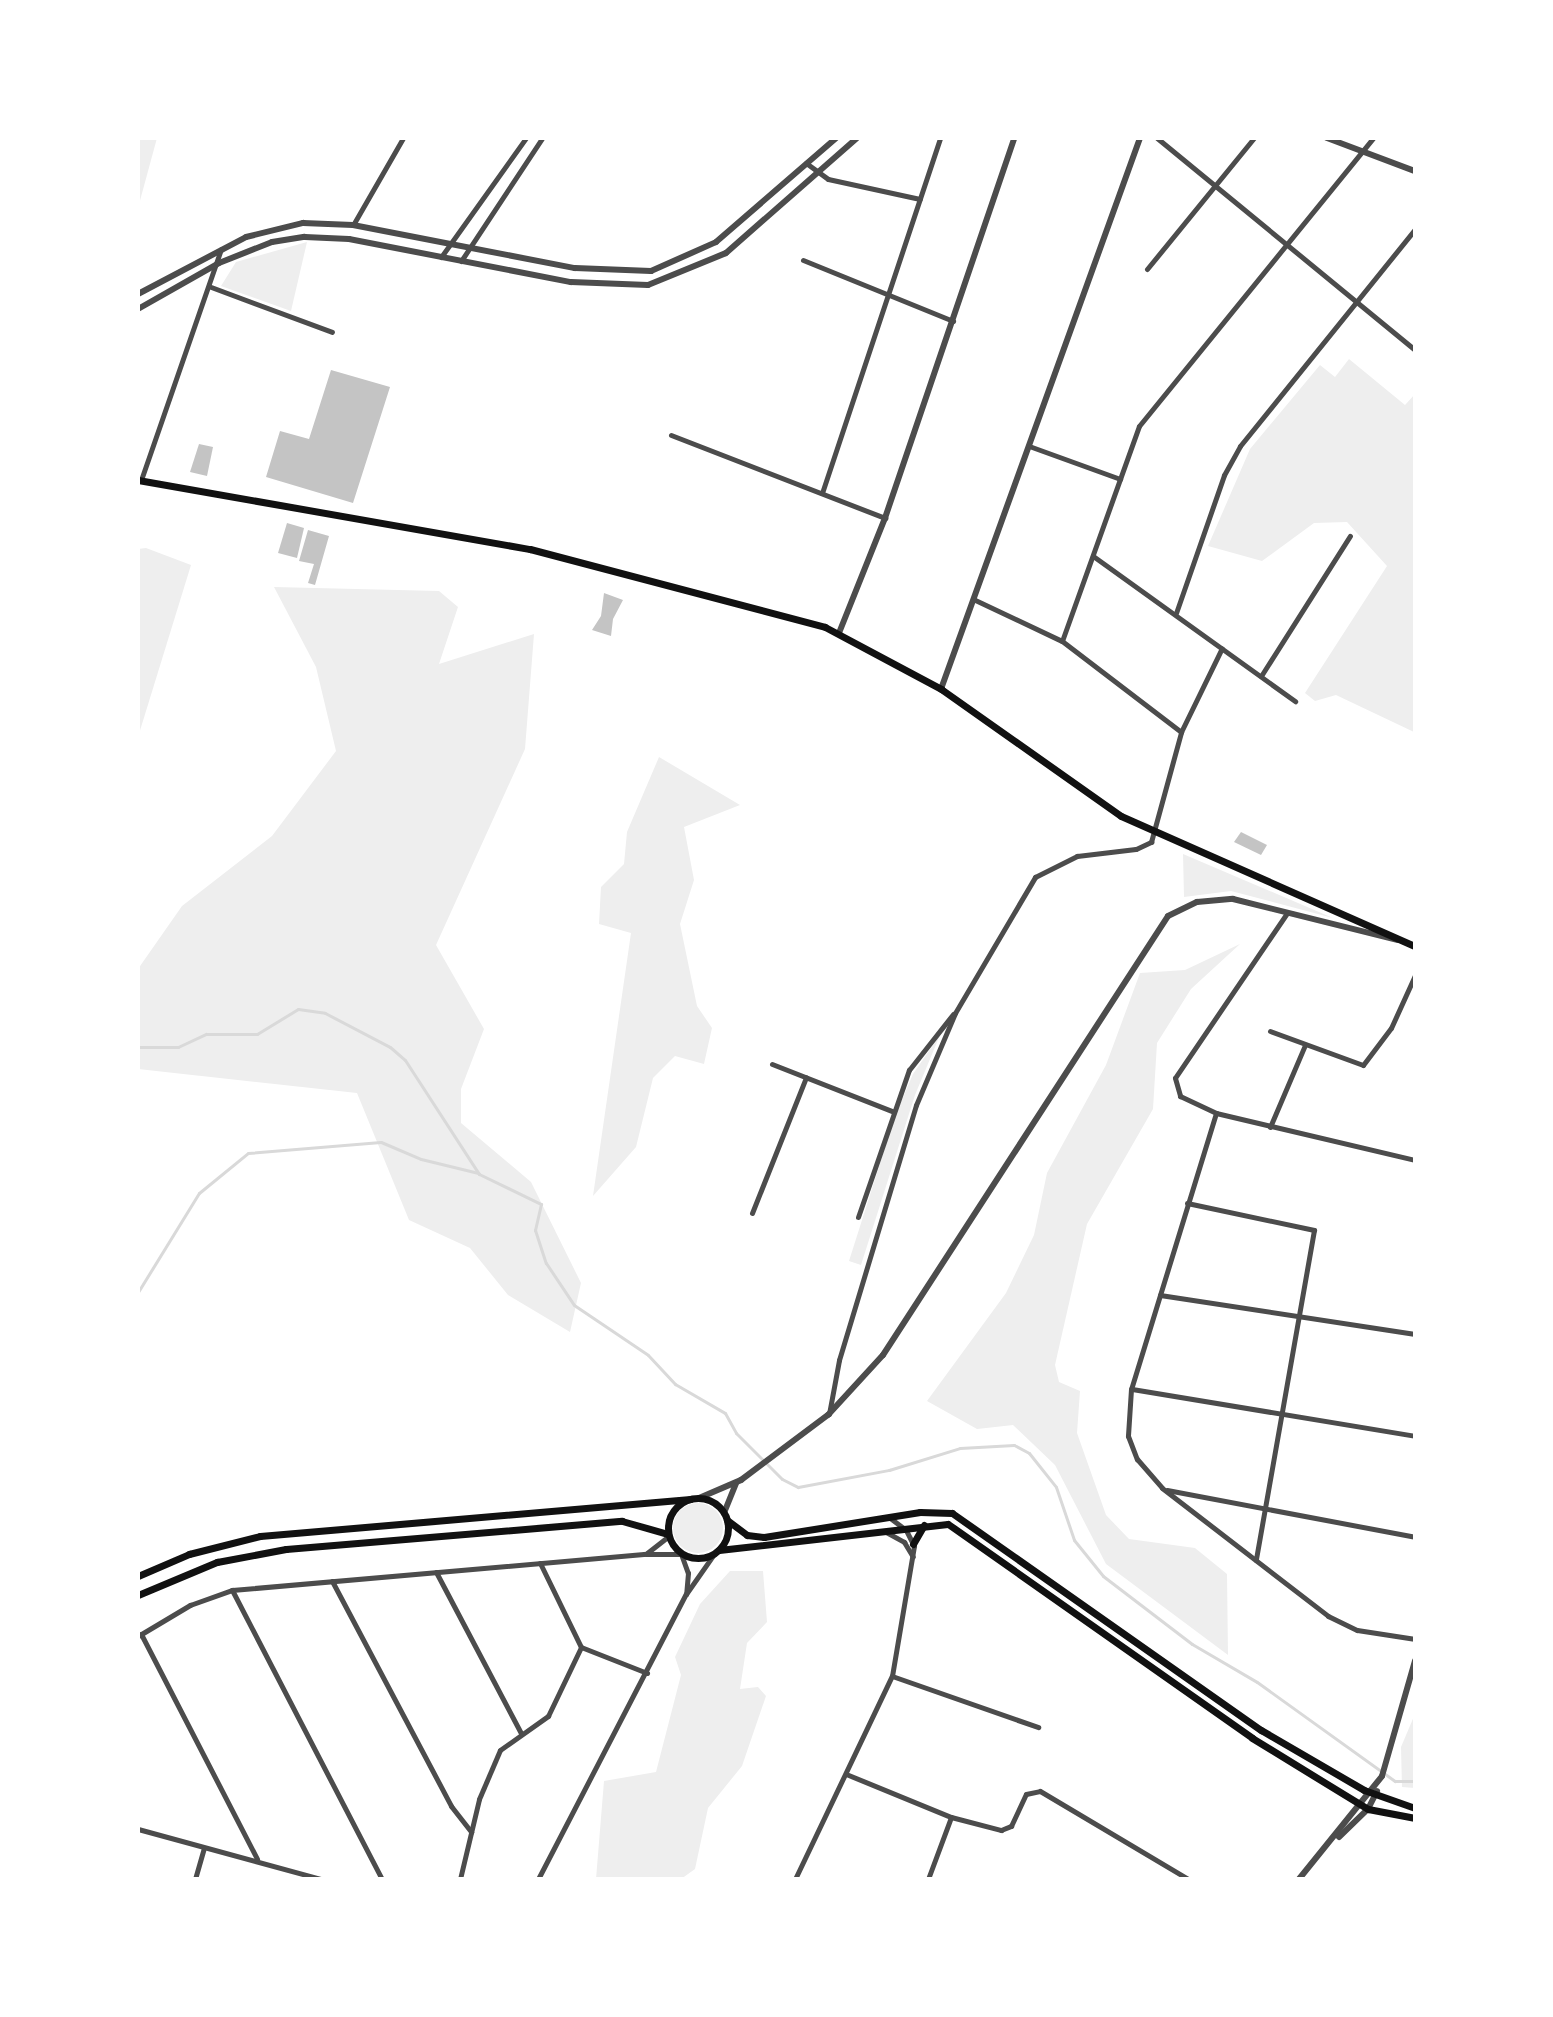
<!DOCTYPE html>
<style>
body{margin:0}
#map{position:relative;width:1553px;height:2017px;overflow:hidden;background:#fff;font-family:Jost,sans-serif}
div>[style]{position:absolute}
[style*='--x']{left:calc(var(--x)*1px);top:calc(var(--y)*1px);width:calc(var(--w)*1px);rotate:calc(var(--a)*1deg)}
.green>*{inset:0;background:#eee}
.round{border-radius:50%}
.stream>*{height:3px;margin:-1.5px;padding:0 1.5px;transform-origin:1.5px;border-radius:1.5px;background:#d9d9d9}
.building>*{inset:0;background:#c4c4c4}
.minor>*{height:5px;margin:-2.5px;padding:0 2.5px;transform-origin:2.5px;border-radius:2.5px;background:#4c4c4c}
.tertiary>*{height:6px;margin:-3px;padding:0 3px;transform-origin:3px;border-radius:3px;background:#4c4c4c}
.secondary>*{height:7px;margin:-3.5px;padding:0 3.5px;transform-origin:3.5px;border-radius:3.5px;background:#111}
.secondary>.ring{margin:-3.5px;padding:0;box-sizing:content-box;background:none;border:7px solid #111;border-radius:50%}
span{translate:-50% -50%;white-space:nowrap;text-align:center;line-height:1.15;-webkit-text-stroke:6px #fff;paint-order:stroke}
.frame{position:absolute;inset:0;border:140px solid #fff;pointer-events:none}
</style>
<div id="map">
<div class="green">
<i style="clip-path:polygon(138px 138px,157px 138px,138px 208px)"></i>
<i style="clip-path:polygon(307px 242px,291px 311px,221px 286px,236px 262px)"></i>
<i style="clip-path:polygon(1349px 359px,1405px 405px,1415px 394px,1414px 732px,1336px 695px,1315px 701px,1305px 693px,1387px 566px,1347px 522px,1314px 523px,1262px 561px,1208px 546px,1250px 449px,1320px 365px,1335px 377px)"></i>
<i style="clip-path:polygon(146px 548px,191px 565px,138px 737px,138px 549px)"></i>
<i style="clip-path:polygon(274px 587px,439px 591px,458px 607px,439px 664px,534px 634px,525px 749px,436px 945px,484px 1029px,461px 1089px,461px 1123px,531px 1182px,581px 1283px,570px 1332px,508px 1295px,470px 1248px,409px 1220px,357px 1093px,138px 1069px,138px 969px,182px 906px,272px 836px,336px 751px,316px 667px)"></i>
<i style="clip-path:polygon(659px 757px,740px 805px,684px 827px,694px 880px,680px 924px,697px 1006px,712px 1028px,704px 1064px,675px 1056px,653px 1078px,636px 1147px,593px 1196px,631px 933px,599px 924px,601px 887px,624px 864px,627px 832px)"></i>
<i style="clip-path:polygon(1183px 854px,1333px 918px,1231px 891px,1184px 897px)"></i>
<i style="clip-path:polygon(1240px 944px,1191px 989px,1157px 1043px,1153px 1109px,1087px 1224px,1055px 1365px,1059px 1382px,1080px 1391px,1077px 1433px,1106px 1515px,1129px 1539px,1195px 1548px,1227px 1574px,1228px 1655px,1106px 1564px,1055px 1465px,1013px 1425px,977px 1429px,927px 1401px,1006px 1293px,1034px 1235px,1047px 1173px,1106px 1065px,1140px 973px,1185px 970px)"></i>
<i style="clip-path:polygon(940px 1035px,915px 1095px,861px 1265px,849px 1261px,895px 1116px,913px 1074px)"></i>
<i class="round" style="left:673px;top:1503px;width:50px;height:50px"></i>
<i style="clip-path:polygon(730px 1571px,763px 1571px,767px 1622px,747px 1643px,740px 1689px,758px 1687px,766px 1696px,742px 1766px,708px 1808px,695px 1869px,681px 1879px,596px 1879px,604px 1781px,656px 1772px,681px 1675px,675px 1657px,700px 1604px)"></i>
<i style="clip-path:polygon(1415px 1714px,1415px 1788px,1402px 1787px,1401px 1747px)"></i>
</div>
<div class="stream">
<i style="--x:138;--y:1047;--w:40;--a:0"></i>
<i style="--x:178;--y:1047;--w:31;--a:-25"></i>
<i style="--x:206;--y:1034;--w:51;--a:0"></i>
<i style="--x:257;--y:1034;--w:48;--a:-31.4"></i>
<i style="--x:298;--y:1009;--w:27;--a:8"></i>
<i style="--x:325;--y:1013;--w:73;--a:27.6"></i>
<i style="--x:390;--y:1047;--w:20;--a:41"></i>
<i style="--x:405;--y:1060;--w:136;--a:57"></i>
<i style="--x:479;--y:1174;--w:69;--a:25.8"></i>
<i style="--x:541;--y:1204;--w:27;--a:103"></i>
<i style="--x:535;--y:1230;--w:35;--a:72"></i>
<i style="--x:546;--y:1263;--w:50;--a:56.3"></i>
<i style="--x:574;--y:1305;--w:89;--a:34"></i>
<i style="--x:648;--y:1355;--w:40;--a:47"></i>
<i style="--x:675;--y:1384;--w:58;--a:30.1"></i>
<i style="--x:725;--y:1413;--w:23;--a:61"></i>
<i style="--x:736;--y:1433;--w:65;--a:45"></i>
<i style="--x:782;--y:1479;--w:18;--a:27"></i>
<i style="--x:798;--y:1487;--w:93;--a:-10.6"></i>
<i style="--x:889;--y:1470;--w:74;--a:-17.2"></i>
<i style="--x:960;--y:1448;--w:54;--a:-3.2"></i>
<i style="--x:1014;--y:1445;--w:17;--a:28"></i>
<i style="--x:1029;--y:1453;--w:43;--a:51.5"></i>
<i style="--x:1056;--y:1487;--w:56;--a:71.2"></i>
<i style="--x:1074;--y:1540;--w:46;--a:51.1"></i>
<i style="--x:1103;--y:1576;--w:112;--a:37.4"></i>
<i style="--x:1192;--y:1644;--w:75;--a:30.3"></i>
<i style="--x:1257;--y:1682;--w:170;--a:35.7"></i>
<i style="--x:1395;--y:1781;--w:20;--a:0"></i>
<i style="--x:138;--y:1292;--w:116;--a:-58.4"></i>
<i style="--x:199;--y:1193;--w:63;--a:-39.2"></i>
<i style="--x:248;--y:1153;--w:133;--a:-4.7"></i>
<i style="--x:381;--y:1142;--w:43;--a:23"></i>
<i style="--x:421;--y:1159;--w:59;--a:13.8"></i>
</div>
<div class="building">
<i style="clip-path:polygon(331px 370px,390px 387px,353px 503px,266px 477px,280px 431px,309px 439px)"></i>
<i style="clip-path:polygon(199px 444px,213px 447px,207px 476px,190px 472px)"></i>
<i style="clip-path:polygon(287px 523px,304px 528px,297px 558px,278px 553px)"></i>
<i style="clip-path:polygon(308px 530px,329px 536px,315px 585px,308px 583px,314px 564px,299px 561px)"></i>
<i style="clip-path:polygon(604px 593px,623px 600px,613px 619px,611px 636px,592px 630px,601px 616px)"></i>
<i style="clip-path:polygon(1241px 832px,1267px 845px,1261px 855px,1234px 842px)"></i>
</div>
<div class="minor">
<i style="--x:1157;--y:138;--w:334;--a:39.4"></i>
<i style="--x:806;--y:163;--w:27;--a:36"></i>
<i style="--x:828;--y:179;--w:94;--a:12.3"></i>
<i style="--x:353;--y:225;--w:100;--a:-60.1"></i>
<i style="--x:441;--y:257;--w:146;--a:-54.5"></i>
<i style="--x:803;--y:260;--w:162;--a:22.1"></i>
<i style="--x:461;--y:261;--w:147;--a:-56.6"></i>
<i style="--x:1147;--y:269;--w:169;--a:-50.8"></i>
<i style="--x:211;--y:287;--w:129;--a:20.4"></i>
<i style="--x:671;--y:435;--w:230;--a:21.2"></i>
<i style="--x:1029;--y:446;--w:97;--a:19.9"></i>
<i style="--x:141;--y:480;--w:244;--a:-70.9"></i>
<i style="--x:822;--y:493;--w:374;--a:-71.6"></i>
<i style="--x:1093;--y:556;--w:249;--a:35.7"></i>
<i style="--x:973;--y:599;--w:98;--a:25.3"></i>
<i style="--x:1062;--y:641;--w:150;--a:37.4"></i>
<i style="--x:1176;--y:613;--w:146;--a:-70.8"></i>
<i style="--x:1224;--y:475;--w:33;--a:-61"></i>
<i style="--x:1240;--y:446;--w:279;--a:-51.1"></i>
<i style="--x:1062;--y:641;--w:228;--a:-70.3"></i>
<i style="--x:1139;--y:426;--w:371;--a:-50.9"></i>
<i style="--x:1261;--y:676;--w:166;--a:-57.6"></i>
<i style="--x:1287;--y:913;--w:199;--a:124.2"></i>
<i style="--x:1175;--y:1078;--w:19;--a:74"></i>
<i style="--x:1180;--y:1096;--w:40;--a:25"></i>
<i style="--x:1216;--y:1113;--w:204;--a:13.3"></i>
<i style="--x:1270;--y:1031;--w:99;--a:20.1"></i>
<i style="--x:1363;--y:1065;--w:46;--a:-52.9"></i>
<i style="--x:1391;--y:1028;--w:58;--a:-65.6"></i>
<i style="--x:772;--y:1064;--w:129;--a:21.4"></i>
<i style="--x:1216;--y:1113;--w:289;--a:107.1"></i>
<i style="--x:1131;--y:1389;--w:47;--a:93.7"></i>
<i style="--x:1128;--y:1436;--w:25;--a:69"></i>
<i style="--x:1137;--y:1459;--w:38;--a:49"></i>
<i style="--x:1162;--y:1488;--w:210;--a:37.6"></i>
<i style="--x:1328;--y:1616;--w:32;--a:26"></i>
<i style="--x:1357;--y:1630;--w:59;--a:8.8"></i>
<i style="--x:1270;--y:1127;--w:89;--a:-66.9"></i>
<i style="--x:1187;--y:1203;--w:130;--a:12"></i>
<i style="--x:1314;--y:1230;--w:335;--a:100"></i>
<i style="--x:752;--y:1213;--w:146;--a:-68.3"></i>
<i style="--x:858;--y:1217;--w:156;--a:-70.9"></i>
<i style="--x:909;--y:1070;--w:71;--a:-51.8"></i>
<i style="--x:1160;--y:1295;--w:258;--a:8.7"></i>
<i style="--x:1132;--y:1389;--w:287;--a:9.4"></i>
<i style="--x:829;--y:1414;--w:55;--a:-79.5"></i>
<i style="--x:839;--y:1360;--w:266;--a:-73.2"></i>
<i style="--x:916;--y:1105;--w:100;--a:-67"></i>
<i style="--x:955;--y:1013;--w:158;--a:-59.5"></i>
<i style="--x:1035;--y:877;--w:47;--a:-26.6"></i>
<i style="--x:1077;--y:856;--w:59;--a:-6.8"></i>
<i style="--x:1136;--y:849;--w:17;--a:-25"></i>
<i style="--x:1151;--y:842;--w:114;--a:-74.7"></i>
<i style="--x:1181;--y:732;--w:93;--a:-64"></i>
<i style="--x:1167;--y:1490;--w:252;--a:10.7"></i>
<i style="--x:886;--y:1532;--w:21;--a:29"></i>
<i style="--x:904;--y:1542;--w:17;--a:59"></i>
<i style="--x:647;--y:1553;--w:28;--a:-38"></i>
<i style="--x:540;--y:1563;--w:93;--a:64"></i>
<i style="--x:581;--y:1647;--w:71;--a:21.5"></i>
<i style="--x:436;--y:1572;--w:182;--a:62.2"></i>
<i style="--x:332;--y:1581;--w:255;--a:62.1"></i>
<i style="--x:451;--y:1806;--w:33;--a:52"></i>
<i style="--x:232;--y:1590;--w:326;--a:62.6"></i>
<i style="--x:141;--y:1634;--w:253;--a:62.7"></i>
<i style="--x:138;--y:1636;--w:61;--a:-30.8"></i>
<i style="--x:190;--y:1605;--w:45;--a:-19.7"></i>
<i style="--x:232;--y:1590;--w:416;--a:-5"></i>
<i style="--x:646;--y:1554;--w:35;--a:0"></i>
<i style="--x:681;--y:1554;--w:20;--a:70"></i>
<i style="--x:688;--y:1573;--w:21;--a:95"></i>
<i style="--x:892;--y:1676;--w:155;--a:19.3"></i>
<i style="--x:846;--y:1774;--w:113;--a:22.3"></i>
<i style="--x:951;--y:1817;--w:52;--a:14.6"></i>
<i style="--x:1001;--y:1830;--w:11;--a:-22"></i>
<i style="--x:1011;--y:1826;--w:35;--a:-65"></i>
<i style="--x:1026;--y:1794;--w:14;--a:-12"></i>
<i style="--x:1040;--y:1791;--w:172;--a:30.7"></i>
<i style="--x:138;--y:1829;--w:190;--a:15.3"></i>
<i style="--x:195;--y:1879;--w:32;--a:-74"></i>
<i style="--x:460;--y:1879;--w:82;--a:-76.6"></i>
<i style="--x:479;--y:1799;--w:53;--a:-66.8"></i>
<i style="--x:500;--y:1750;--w:59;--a:-35.3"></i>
<i style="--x:548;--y:1716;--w:76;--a:-64.4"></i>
<i style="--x:538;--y:1879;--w:321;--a:-62.6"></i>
<i style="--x:686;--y:1594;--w:49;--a:-55"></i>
<i style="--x:795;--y:1879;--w:225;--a:-64.5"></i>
<i style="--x:892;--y:1676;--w:132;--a:-80.4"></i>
<i style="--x:914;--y:1546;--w:18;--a:-117"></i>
<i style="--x:906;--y:1530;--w:20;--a:-143"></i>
<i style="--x:928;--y:1879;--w:66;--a:-69.6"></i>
</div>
<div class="tertiary">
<i style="--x:1327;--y:138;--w:94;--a:20.6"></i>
<i style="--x:138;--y:294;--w:122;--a:-27.8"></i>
<i style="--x:246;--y:237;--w:59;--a:-13.8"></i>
<i style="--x:303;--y:223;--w:50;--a:2.3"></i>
<i style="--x:353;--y:225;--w:226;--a:11"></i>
<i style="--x:575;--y:268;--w:76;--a:2.3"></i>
<i style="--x:651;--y:271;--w:71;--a:-24"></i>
<i style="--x:716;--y:242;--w:159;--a:-40.9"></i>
<i style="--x:138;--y:309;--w:93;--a:-29.6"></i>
<i style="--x:219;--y:263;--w:57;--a:-21.6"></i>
<i style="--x:272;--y:242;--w:33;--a:-9"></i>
<i style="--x:305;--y:237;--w:44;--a:2.6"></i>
<i style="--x:349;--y:239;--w:226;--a:11"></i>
<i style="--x:571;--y:282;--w:77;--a:2.2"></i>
<i style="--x:648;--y:285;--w:84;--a:-22.3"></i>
<i style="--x:726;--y:253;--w:174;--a:-41.3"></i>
<i style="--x:839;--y:633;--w:124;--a:-68.2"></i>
<i style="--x:885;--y:518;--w:401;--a:-71.2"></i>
<i style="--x:941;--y:689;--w:586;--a:-70.14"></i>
<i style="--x:699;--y:1498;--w:46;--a:-23.2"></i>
<i style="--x:741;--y:1480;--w:109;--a:-36.8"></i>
<i style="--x:828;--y:1415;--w:81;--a:-47.5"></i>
<i style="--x:883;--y:1355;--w:523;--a:-57.01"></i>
<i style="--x:1168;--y:916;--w:32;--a:-26"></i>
<i style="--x:1197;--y:902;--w:36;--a:-5"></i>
<i style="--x:1233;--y:899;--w:169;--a:14"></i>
<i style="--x:724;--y:1513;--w:32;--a:-68"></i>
<i style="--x:1339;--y:1837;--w:40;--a:-44"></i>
<i style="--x:1368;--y:1809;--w:20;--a:-63"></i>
<i style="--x:1299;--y:1879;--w:132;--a:-51.1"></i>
<i style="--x:1382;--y:1776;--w:120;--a:-74"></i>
</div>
<div class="secondary">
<i style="--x:138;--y:480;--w:398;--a:10"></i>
<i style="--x:530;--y:549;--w:305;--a:14.8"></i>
<i style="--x:825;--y:627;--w:132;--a:28.1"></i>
<i style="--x:941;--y:689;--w:220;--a:35.2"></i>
<i style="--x:1121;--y:816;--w:321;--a:23.9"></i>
<i class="ring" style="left:668px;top:1498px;width:53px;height:53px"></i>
<i style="--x:727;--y:1520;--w:25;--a:37"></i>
<i style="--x:747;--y:1535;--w:17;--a:7"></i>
<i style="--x:764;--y:1537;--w:158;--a:-9.1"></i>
<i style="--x:920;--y:1512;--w:32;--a:2"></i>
<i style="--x:952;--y:1513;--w:378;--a:35.1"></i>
<i style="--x:1261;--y:1730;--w:119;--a:30.2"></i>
<i style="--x:1364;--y:1790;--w:54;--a:19.4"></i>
<i style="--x:913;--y:1544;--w:22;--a:-60"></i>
<i style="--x:719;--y:1550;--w:230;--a:-6.5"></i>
<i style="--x:948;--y:1524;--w:372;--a:35.1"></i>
<i style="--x:1252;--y:1738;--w:136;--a:31.5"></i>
<i style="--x:1368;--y:1809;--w:48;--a:10.8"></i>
<i style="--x:138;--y:1576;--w:56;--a:-23.3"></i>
<i style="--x:189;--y:1554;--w:73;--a:-14.2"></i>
<i style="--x:260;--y:1536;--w:432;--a:-4.9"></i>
<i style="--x:138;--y:1595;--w:86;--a:-22.7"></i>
<i style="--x:217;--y:1562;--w:70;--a:-10.7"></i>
<i style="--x:286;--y:1549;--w:337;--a:-4.8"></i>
<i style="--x:622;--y:1521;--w:48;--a:15.8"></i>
</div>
<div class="frame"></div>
</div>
